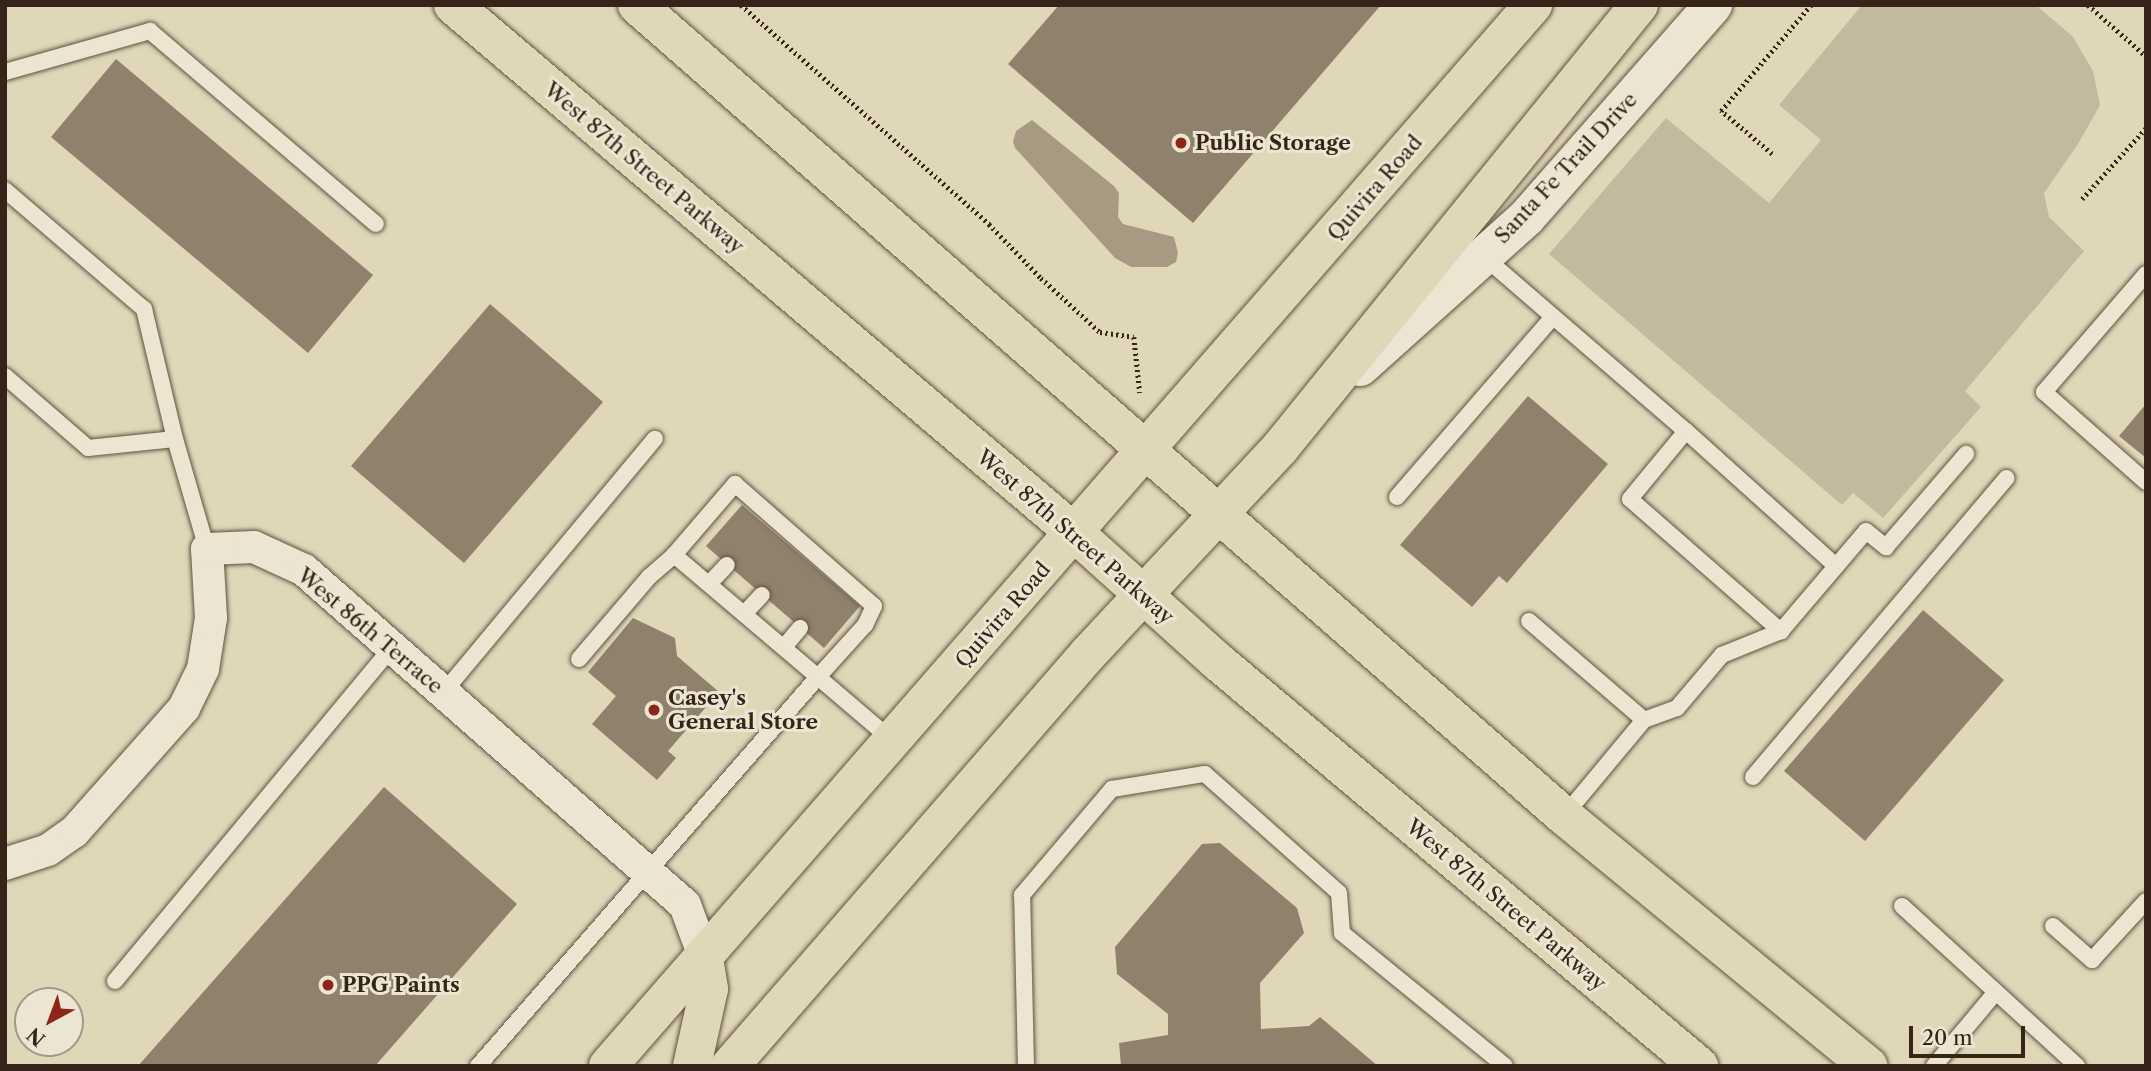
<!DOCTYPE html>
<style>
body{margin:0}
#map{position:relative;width:2151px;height:1071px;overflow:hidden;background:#e0d7b9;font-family:"Libre Caslon Text",serif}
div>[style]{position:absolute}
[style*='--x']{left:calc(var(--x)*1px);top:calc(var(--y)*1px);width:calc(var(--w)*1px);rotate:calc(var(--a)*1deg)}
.green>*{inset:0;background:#c3b99e}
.water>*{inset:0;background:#a79a82}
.building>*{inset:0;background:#8f816c}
.path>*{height:4.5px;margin-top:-2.25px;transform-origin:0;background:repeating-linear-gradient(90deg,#372418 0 2px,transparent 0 5.5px)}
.roads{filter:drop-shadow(0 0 2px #615140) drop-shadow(0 0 2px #615140)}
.lane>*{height:16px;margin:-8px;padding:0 8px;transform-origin:8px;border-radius:8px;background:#ebe5d2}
.street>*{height:32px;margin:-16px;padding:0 16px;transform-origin:16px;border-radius:16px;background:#ebe5d2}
.secondary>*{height:38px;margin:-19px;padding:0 19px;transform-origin:19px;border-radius:19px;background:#ebe5d2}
.primary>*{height:38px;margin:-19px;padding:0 19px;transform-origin:19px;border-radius:19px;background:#e0d7b9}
.dots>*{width:19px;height:19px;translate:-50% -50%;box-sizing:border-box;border:4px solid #ebe5d2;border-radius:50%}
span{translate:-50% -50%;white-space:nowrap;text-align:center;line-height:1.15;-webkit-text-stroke:6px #ebe5d2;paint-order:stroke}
.poi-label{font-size:21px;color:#372418;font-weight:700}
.left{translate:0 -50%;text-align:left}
.street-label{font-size:21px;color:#372418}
.frame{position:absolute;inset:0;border:7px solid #372418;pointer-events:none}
.north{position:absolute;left:14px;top:987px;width:70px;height:70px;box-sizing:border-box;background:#ebe5d2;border:2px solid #a39888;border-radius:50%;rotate:221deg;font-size:19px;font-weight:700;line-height:28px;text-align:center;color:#372418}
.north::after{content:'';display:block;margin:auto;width:24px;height:32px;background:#8f2418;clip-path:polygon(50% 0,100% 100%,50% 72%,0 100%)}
.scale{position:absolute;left:1909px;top:1026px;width:116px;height:32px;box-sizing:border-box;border:4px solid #372418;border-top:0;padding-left:9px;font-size:21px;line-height:24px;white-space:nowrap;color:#372418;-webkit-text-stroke:5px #ebe5d2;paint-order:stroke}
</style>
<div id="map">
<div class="green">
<i style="clip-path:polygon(1862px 5px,2036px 5px,2073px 37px,2093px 71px,2100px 105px,2078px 144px,2044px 193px,2049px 217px,2084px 251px,1965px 391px,1981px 407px,1883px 518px,1853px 493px,1842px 505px,1549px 254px,1666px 118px,1769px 203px,1821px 140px,1779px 105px)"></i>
</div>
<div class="water">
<i style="clip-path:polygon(1032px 120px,1114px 186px,1119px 193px,1118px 217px,1123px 224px,1174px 237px,1178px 253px,1176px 262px,1167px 267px,1131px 267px,1115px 258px,1015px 148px,1013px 142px,1016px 131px)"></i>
</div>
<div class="building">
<i style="clip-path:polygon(1059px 5px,1381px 5px,1193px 223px,1008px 64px)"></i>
<i style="clip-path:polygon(116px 59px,373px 275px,308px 353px,51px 137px)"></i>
<i style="clip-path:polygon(490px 304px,603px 402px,464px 563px,351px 466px)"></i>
<i style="clip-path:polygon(1528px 396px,1608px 464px,1507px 583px,1499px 576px,1472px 607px,1400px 545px)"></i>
<i style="clip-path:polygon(2146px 404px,2146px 458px,2119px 436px)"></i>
<i style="clip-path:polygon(742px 505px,860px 606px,824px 648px,706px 546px)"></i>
<i style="clip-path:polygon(1923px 610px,2004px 680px,1865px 841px,1784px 771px)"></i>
<i style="clip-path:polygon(633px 618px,675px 638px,677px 656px,719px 692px,668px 751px,676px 758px,657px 780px,592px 724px,616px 696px,588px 672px)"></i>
<i style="clip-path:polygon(384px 787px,517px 904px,375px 1066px,138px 1066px)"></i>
<i style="clip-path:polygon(1220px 843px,1297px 908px,1304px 933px,1260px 983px,1261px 1029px,1309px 1026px,1320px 1017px,1378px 1066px,1121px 1066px,1119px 1043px,1168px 1035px,1168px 1014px,1117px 974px,1115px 947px,1202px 844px)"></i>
</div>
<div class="path">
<i style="--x:741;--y:5;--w:331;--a:41.4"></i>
<i style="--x:989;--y:224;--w:75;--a:46.1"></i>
<i style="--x:1041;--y:278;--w:80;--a:42.5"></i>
<i style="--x:1100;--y:332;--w:34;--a:8"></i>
<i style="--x:1134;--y:337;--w:56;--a:83.9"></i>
<i style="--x:2088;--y:5;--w:77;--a:41.3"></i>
<i style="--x:1772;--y:154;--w:67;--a:-139.9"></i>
<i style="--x:1721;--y:111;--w:139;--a:-49.7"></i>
<i style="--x:2082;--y:199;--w:96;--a:-48"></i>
</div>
<div class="roads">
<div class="lane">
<i style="--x:5;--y:72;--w:151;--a:-15.8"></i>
<i style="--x:150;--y:31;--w:297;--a:40.5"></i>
<i style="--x:5;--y:190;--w:183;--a:40.6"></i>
<i style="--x:144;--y:309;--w:134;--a:76.6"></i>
<i style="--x:1483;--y:256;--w:268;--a:40.8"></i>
<i style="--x:1686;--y:431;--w:88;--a:129.5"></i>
<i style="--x:1630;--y:499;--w:201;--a:41.2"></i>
<i style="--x:2146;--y:274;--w:156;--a:130.8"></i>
<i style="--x:2044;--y:392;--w:136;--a:41.4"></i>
<i style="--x:5;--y:376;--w:110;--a:40.9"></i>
<i style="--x:88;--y:448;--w:87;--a:-5.9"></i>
<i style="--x:175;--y:439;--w:115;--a:73.8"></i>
<i style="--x:1686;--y:431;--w:202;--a:42"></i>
<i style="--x:735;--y:484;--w:185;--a:41.3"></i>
<i style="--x:874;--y:606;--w:21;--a:115"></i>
<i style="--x:865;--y:625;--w:70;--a:132.1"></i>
<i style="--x:818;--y:677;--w:189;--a:-139.7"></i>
<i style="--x:674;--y:555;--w:94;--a:-49.3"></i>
<i style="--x:1397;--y:497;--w:238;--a:-49.1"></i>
<i style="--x:709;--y:584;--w:26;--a:-47"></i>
<i style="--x:744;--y:614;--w:26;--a:-47"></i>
<i style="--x:1529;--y:621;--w:152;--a:40.7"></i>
<i style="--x:784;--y:647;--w:25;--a:-50"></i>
<i style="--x:579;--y:659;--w:108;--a:-49.5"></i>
<i style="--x:649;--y:577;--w:33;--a:-41"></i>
<i style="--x:443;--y:693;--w:331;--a:-50.2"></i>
<i style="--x:1753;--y:777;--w:392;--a:-49.7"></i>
<i style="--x:1564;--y:816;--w:125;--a:-50.2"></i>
<i style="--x:1644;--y:720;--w:35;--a:-20"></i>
<i style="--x:1677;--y:708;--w:70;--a:-49.7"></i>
<i style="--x:1722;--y:655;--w:64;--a:-22.1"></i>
<i style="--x:1781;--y:631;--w:131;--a:-49.6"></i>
<i style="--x:1866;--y:531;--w:26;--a:39"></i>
<i style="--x:1886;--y:547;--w:123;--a:-49.3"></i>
<i style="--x:1902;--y:906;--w:237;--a:42.4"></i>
<i style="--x:2053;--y:926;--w:52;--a:41.1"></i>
<i style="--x:2092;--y:960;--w:80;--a:-47.5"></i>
<i style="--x:115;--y:981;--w:434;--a:-50.3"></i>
<i style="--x:478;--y:1066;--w:517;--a:-48.85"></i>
<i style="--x:818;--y:677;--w:99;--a:40.5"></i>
<i style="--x:1026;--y:1066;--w:171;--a:-91.3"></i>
<i style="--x:1022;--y:895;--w:139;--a:-49.7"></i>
<i style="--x:1112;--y:789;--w:94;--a:-9.2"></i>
<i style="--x:1205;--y:774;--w:179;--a:41.6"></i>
<i style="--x:1339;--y:893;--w:40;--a:85.7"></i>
<i style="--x:1342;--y:933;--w:210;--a:39.2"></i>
<i style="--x:1934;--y:1066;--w:95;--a:-50.1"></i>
</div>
<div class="street">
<i style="--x:5;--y:864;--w:45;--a:-18"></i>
<i style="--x:48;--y:850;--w:32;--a:-35"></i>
<i style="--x:74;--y:832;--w:166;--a:-48.4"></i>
<i style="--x:184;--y:708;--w:43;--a:-64"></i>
<i style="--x:203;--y:669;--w:52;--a:-81.1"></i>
<i style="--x:211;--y:618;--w:69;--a:-93.3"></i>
<i style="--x:207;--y:549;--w:47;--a:-2.4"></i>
<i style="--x:254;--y:547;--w:55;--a:24.7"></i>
<i style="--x:304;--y:570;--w:507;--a:41.32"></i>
<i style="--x:685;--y:905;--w:54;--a:69.6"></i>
</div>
<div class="secondary">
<i style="--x:1360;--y:367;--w:224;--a:-41.9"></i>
<i style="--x:1527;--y:217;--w:282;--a:-48.7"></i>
</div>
<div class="primary">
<i style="--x:453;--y:5;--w:817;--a:40.34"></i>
<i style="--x:1076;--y:534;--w:190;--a:42"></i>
<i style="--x:1217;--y:661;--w:630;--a:40.04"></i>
<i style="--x:637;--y:5;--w:1232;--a:41.18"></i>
<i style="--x:1564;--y:816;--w:394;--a:39.4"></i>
<i style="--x:608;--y:1066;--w:1408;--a:-48.92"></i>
<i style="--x:692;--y:1066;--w:79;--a:-77.6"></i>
<i style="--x:709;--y:989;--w:33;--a:-99"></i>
<i style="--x:730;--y:1066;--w:546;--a:-49.01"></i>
<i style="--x:1088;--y:654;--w:282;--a:-47"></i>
<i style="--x:1280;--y:448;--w:570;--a:-50.98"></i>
</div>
</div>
<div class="dots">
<i style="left:1181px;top:143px;background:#8f2418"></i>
<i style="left:654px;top:710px;background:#8f2418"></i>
<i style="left:328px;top:985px;background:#8f2418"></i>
</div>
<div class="poi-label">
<span class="left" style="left:1195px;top:143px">Public Storage</span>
<span class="left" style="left:668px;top:710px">Casey's<br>General Store</span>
<span class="left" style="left:342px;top:985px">PPG Paints</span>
</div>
<div class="street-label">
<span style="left:644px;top:168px;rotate:40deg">West 87th Street Parkway</span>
<span style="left:1566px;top:168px;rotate:-47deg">Santa Fe Trail Drive</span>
<span style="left:1375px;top:188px;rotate:-49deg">Quivira Road</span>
<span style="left:1075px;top:537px;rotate:41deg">West 87th Street Parkway</span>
<span style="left:1003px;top:615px;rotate:-49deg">Quivira Road</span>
<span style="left:370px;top:631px;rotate:40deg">West 86th Terrace</span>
<span style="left:1506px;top:905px;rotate:40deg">West 87th Street Parkway</span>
</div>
<div class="frame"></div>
<div class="north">N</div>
<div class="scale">20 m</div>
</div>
